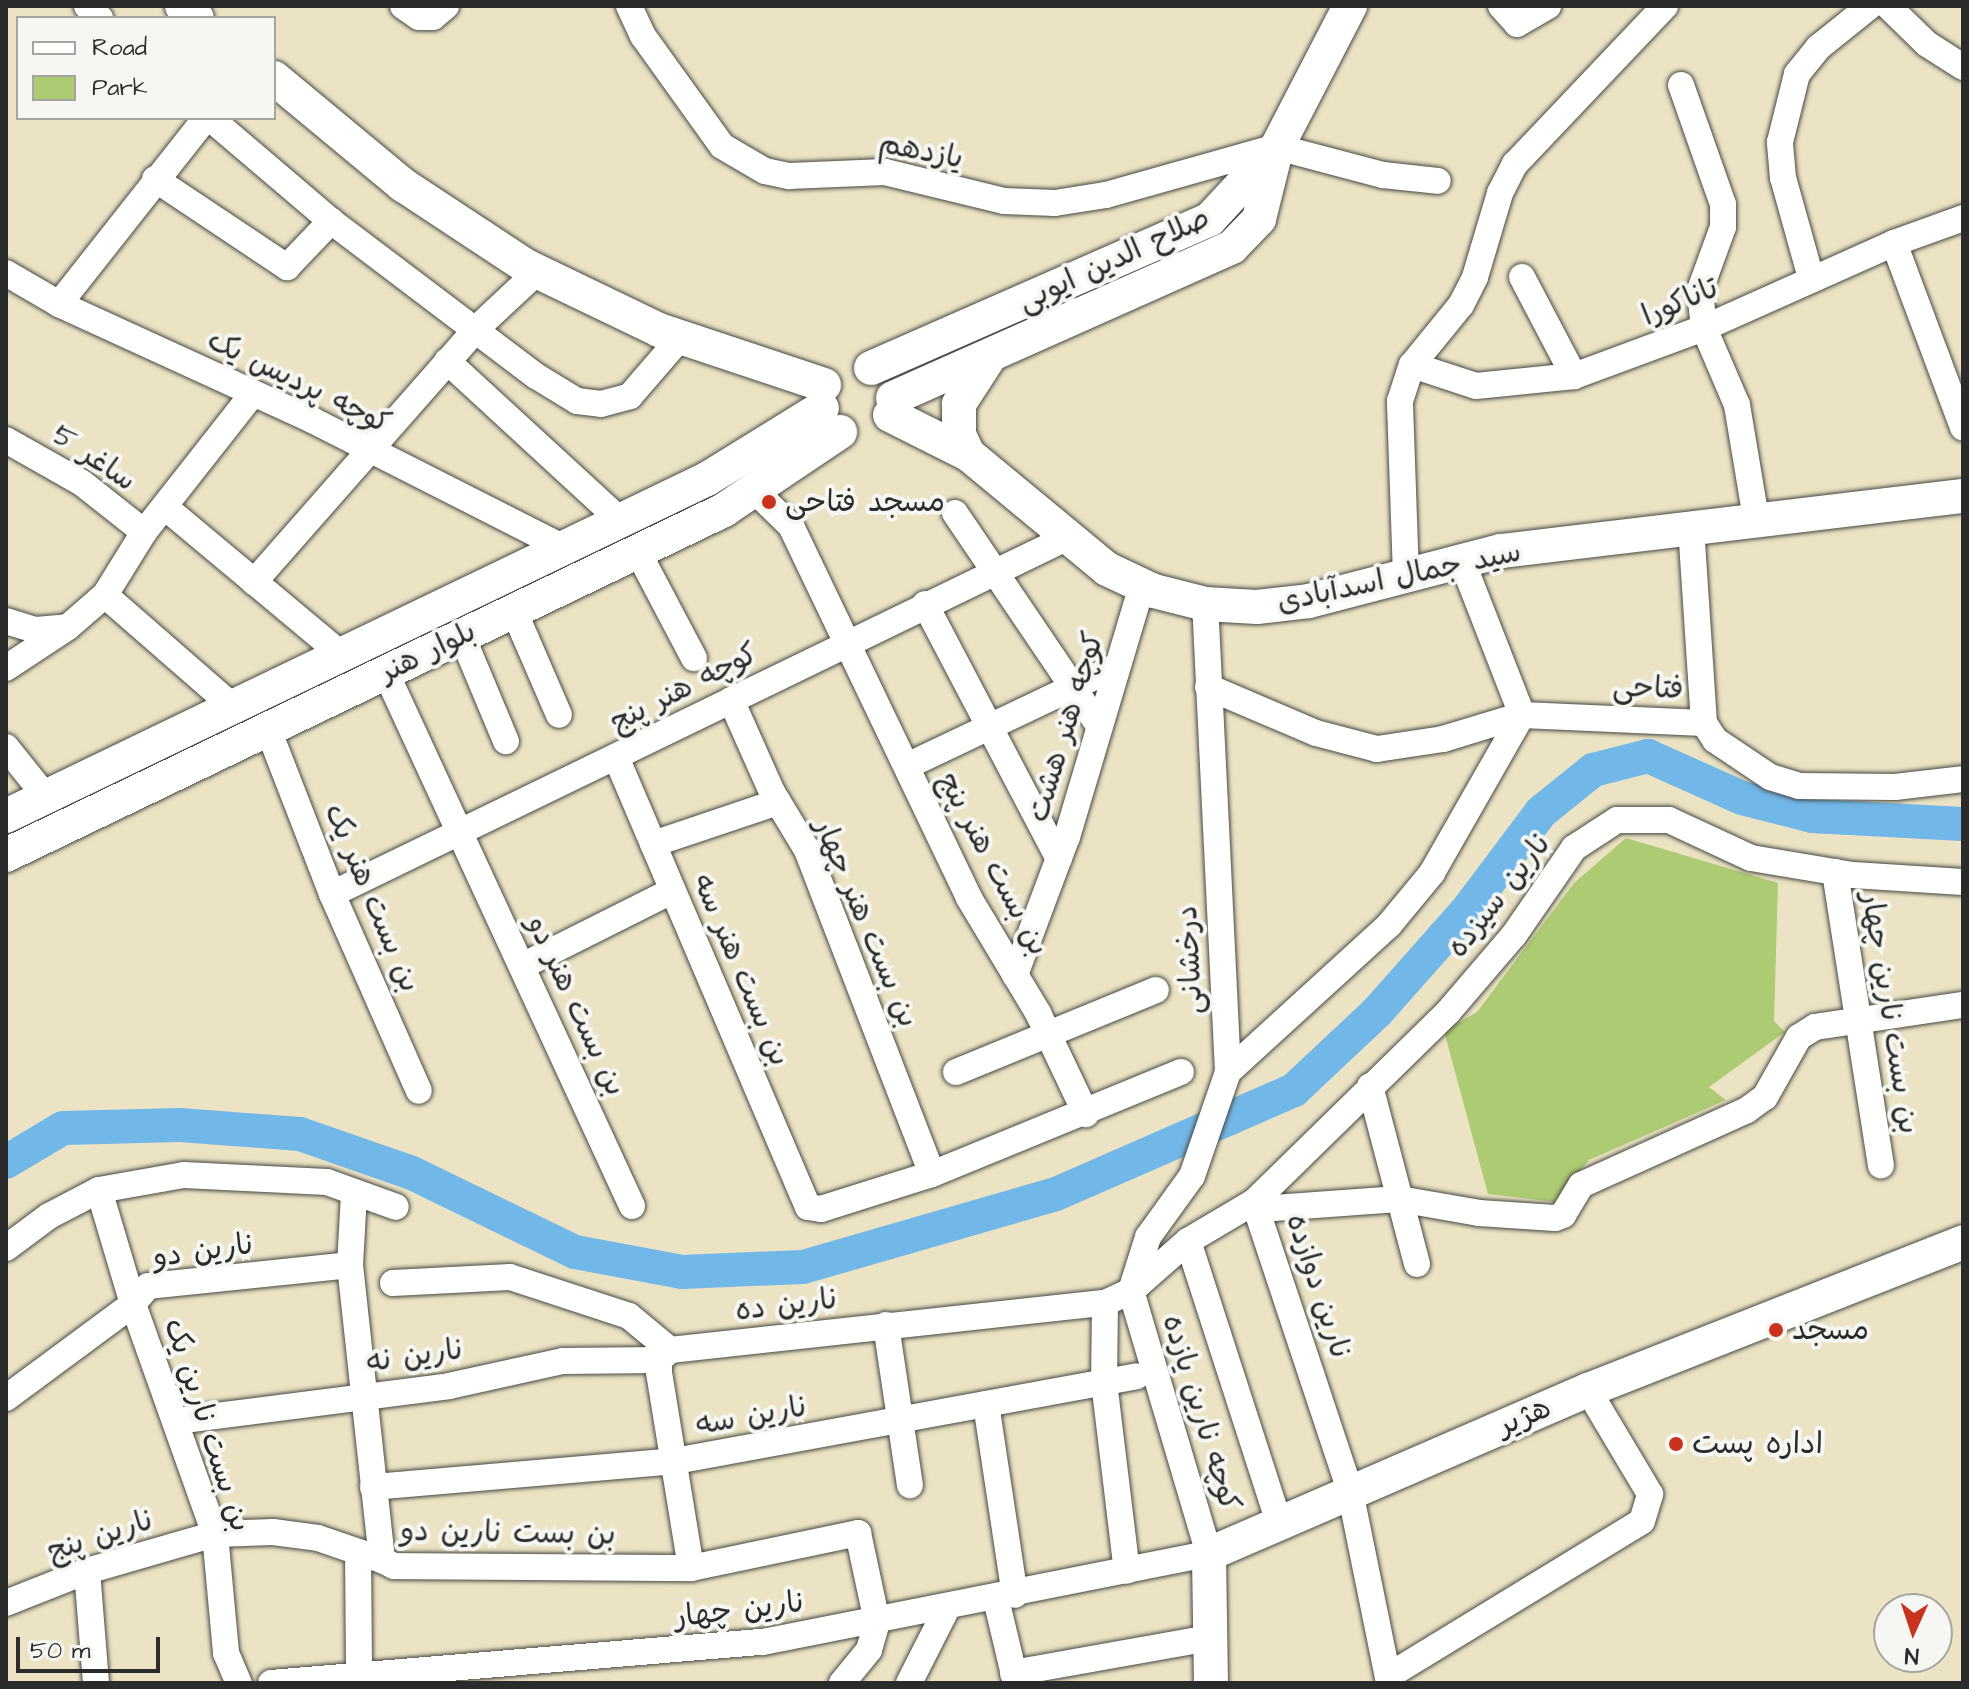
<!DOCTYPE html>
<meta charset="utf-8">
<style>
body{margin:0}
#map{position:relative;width:1969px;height:1689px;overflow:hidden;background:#ebe3c4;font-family:"Architects Daughter","Playpen Sans Arabic",sans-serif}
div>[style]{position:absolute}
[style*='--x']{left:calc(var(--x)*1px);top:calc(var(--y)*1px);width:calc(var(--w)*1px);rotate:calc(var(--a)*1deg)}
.green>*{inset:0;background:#accb73}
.river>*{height:34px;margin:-17px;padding:0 17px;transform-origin:17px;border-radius:17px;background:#71b7e8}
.roads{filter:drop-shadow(0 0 2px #484742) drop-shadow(0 0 2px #484742)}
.minor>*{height:26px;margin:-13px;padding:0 13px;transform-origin:13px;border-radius:13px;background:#fff}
.major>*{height:34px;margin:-17px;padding:0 17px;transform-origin:17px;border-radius:17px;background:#fff}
.dots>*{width:22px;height:22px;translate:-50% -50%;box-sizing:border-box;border:4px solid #f6f6f2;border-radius:50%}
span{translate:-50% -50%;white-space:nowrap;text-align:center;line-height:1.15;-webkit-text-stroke:8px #f6f6f2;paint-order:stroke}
.street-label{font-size:30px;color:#2b2b2b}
.poi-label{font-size:30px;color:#2b2b2b}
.left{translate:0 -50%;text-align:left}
.frame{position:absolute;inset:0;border:8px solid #2b2b2b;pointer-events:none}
.legend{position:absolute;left:16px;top:16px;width:260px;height:104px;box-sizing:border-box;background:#f6f6f2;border:2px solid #a5a5a2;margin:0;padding:10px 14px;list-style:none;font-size:24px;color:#2b2b2b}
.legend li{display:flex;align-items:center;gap:16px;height:40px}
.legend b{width:40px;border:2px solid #a5a5a2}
.north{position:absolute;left:1873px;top:1593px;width:80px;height:80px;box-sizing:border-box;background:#f6f6f2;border:2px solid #a5a5a2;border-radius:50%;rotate:183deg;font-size:22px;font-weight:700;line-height:32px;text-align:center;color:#2b2b2b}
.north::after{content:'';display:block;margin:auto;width:28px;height:36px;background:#c8321e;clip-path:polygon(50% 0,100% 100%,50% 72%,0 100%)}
.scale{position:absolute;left:16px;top:1637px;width:144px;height:36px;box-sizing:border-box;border:4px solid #2b2b2b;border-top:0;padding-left:10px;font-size:24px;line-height:28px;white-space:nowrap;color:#2b2b2b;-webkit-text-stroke:6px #f6f6f2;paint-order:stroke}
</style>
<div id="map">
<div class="green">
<i style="clip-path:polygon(1626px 838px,1778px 883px,1774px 1021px,1785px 1032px,1709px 1087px,1726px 1100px,1589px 1160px,1555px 1202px,1488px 1194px,1444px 1031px,1477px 1012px,1574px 883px)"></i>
</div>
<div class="river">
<i style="--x:6;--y:1162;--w:66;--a:-30.8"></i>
<i style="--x:63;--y:1128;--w:117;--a:-1.5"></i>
<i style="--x:180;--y:1125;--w:120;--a:4.3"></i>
<i style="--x:300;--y:1134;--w:119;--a:19.2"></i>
<i style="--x:412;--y:1173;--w:181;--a:25.9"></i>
<i style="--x:575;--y:1252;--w:109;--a:10.6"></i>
<i style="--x:682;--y:1272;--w:121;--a:-2.4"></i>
<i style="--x:803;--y:1267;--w:263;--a:-16.1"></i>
<i style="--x:1056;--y:1194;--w:260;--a:-23.6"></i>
<i style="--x:1294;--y:1090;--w:114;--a:-43.2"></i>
<i style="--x:1377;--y:1012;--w:139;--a:-48.5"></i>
<i style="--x:1469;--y:908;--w:120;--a:-53.1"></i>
<i style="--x:1541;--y:812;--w:67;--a:-38.9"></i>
<i style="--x:1593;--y:770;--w:57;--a:-14.3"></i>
<i style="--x:1648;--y:756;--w:103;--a:24.1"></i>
<i style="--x:1742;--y:798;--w:72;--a:14.4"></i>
<i style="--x:1812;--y:816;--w:151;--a:3"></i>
</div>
<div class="roads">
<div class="minor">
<i style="--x:87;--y:6;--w:18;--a:43"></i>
<i style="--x:403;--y:6;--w:19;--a:35"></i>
<i style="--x:419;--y:17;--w:14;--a:0"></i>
<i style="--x:433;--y:17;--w:17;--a:-40"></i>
<i style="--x:629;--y:6;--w:33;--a:65"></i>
<i style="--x:643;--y:36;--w:135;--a:54.3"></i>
<i style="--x:722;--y:146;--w:50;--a:30.2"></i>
<i style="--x:765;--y:171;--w:25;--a:12"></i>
<i style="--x:789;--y:176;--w:96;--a:-2.4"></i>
<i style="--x:885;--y:172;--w:122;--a:13.7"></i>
<i style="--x:1004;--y:201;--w:51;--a:2.2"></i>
<i style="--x:1055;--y:203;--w:52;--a:-8.9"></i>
<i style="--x:1106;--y:195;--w:178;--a:-15.7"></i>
<i style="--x:1277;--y:147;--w:110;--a:14.8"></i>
<i style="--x:1383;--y:175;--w:55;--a:6.2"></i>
<i style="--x:1501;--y:6;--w:24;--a:48"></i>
<i style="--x:1517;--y:24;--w:36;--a:-30"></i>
<i style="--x:1888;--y:6;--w:54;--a:44.3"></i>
<i style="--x:1927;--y:44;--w:43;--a:32.6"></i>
<i style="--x:1681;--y:85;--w:126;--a:70.6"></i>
<i style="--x:1723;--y:204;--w:23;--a:90"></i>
<i style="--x:1723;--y:227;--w:67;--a:110.1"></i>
<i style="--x:1700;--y:290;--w:38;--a:84"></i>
<i style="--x:1704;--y:328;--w:84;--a:66.8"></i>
<i style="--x:1737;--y:405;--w:116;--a:80.5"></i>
<i style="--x:210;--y:118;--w:159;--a:40.4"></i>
<i style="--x:331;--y:221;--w:257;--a:37.1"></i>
<i style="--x:536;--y:376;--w:48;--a:31.4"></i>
<i style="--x:577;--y:401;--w:24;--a:7"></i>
<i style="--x:601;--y:404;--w:30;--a:-15"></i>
<i style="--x:630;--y:396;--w:78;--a:-49.2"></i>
<i style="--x:155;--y:179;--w:159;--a:33.7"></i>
<i style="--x:287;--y:267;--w:64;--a:-46.3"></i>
<i style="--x:1894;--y:243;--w:197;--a:69.5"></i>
<i style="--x:6;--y:273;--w:61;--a:30.3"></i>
<i style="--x:59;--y:304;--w:278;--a:24.6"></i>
<i style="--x:312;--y:420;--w:283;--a:26.9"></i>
<i style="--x:1522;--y:277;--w:112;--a:62.3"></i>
<i style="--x:1811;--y:278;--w:104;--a:-105.6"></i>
<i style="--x:1783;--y:178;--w:36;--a:-95"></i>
<i style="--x:1780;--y:142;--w:70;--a:-76"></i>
<i style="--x:1797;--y:74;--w:35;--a:-51"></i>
<i style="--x:1819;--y:47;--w:65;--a:-38.8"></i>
<i style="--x:59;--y:304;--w:237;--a:-51.7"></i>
<i style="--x:447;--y:361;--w:235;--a:42.6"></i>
<i style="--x:1412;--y:365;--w:67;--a:18.2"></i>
<i style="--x:1476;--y:386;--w:99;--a:-5.8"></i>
<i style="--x:1574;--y:376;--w:139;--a:-20.3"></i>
<i style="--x:1704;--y:328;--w:208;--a:-24.1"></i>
<i style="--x:1894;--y:243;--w:73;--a:-19.9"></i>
<i style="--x:6;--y:440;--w:87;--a:29.5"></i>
<i style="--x:82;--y:483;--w:79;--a:38.3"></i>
<i style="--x:756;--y:492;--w:49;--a:44.2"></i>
<i style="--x:791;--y:526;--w:412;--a:64.4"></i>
<i style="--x:969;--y:898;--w:134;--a:59"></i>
<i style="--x:1038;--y:1013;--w:112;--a:64.6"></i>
<i style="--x:165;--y:507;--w:231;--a:39.9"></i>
<i style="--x:955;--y:513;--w:258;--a:55.9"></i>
<i style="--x:1691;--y:527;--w:196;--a:86.2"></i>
<i style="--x:638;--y:552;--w:120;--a:62.2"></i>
<i style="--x:1462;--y:561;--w:165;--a:68.7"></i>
<i style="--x:1522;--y:715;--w:182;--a:2.5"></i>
<i style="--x:1704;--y:723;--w:20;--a:57"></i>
<i style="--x:1715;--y:740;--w:66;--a:33.9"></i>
<i style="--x:1770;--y:777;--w:30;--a:17"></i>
<i style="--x:1799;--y:786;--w:96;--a:0.6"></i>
<i style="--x:1895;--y:787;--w:68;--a:-6.7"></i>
<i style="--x:1406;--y:576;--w:175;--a:-92"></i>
<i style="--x:1400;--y:401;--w:38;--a:-72"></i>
<i style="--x:1412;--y:365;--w:77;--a:-50.8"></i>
<i style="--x:1461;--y:305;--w:31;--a:-63"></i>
<i style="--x:1475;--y:277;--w:88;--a:-73.4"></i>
<i style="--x:1500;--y:193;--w:33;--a:-63"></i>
<i style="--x:1515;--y:164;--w:218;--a:-46.5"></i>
<i style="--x:254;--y:582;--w:337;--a:-48.7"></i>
<i style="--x:476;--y:329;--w:83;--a:-43.1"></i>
<i style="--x:925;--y:604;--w:288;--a:62.3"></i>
<i style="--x:514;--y:611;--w:113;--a:66.6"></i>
<i style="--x:6;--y:621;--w:31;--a:17"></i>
<i style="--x:36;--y:630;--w:32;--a:-5"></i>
<i style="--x:68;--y:627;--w:49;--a:-40.9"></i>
<i style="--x:462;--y:636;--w:114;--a:67.3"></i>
<i style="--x:6;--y:668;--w:71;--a:-33.5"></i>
<i style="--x:386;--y:673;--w:587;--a:65.22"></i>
<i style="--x:1208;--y:687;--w:117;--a:23.1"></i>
<i style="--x:1316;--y:733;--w:63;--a:14.7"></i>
<i style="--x:1377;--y:749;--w:67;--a:-8.6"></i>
<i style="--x:1443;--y:739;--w:83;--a:-16.9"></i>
<i style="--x:1522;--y:715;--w:182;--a:119.7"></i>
<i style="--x:1432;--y:873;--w:67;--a:129.6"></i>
<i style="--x:1389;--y:925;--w:218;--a:137.6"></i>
<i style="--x:731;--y:700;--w:101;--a:66"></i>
<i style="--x:772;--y:792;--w:68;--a:58.9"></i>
<i style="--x:807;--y:850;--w:347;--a:68.9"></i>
<i style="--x:231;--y:705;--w:167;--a:-138.9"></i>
<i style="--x:105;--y:595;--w:74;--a:-58.2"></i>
<i style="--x:144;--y:532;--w:174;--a:-51.8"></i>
<i style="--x:268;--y:729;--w:177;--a:68.8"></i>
<i style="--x:332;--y:894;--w:215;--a:66.2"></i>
<i style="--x:6;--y:747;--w:64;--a:51.3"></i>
<i style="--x:616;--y:757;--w:489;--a:66.9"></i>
<i style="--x:808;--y:1207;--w:13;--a:9"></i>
<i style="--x:821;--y:1209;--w:116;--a:-17.5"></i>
<i style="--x:932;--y:1174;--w:269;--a:-22.3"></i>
<i style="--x:907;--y:766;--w:233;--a:-25.4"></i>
<i style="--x:653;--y:844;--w:132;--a:-18.6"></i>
<i style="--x:1835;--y:872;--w:297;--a:81.1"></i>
<i style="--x:332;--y:894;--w:814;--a:-25.87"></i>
<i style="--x:522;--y:966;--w:168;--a:-26.6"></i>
<i style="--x:1015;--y:975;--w:147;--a:-69.4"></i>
<i style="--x:1067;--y:837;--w:263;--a:-73.4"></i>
<i style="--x:956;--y:1072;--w:216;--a:-22.3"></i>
<i style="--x:1370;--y:1086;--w:184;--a:75.2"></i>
<i style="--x:99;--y:1190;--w:119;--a:73.4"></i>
<i style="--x:133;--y:1304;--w:244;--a:70.4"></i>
<i style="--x:215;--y:1534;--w:120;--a:84.7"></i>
<i style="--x:226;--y:1653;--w:33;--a:67"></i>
<i style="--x:354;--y:1194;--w:71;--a:93.2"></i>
<i style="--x:350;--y:1265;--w:297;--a:83.8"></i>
<i style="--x:382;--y:1560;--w:13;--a:27"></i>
<i style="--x:394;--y:1566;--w:297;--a:0.4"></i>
<i style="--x:691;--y:1568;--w:171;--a:-11.8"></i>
<i style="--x:858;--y:1533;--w:91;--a:77.9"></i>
<i style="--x:877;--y:1622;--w:29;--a:106"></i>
<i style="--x:869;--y:1650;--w:43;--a:129.3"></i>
<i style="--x:1254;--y:1202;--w:272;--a:-44.4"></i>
<i style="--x:1448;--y:1012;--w:101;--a:-49.4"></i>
<i style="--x:1514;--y:935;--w:106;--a:-55.4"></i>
<i style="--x:1574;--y:848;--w:51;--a:-33.1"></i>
<i style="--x:1617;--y:820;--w:52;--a:0"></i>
<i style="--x:1669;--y:820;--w:90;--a:24.9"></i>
<i style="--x:1751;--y:858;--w:103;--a:9.5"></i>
<i style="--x:1853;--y:875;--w:110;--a:3.6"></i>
<i style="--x:1260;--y:1209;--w:139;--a:-4.1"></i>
<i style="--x:1399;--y:1199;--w:81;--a:9.9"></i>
<i style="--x:1479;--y:1213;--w:76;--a:3.8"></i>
<i style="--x:1555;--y:1218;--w:9;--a:-21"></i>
<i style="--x:1563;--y:1215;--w:35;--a:-59"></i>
<i style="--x:1581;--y:1185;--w:182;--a:-24.3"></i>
<i style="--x:1747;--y:1110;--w:22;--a:-36"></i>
<i style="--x:1765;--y:1097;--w:69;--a:-60.5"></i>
<i style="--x:1799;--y:1037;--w:19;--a:-32"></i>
<i style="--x:1815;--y:1027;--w:150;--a:-8.5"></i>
<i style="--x:1188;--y:1241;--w:296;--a:72.1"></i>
<i style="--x:6;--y:1248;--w:54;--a:-36.7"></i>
<i style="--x:49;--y:1216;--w:56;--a:-27.5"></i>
<i style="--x:99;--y:1190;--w:86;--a:-10"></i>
<i style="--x:184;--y:1175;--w:143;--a:2.8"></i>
<i style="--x:327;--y:1182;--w:73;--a:19.9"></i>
<i style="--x:393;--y:1283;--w:117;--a:-2.9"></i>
<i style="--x:510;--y:1277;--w:125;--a:18.1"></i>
<i style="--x:629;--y:1316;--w:53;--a:39.7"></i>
<i style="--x:1131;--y:1291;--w:57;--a:-72.5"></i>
<i style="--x:1148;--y:1237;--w:75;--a:-54.2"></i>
<i style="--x:1192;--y:1176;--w:110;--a:-70.9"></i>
<i style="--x:1228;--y:1072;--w:469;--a:-92.8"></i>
<i style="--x:1105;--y:1303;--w:79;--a:90.7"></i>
<i style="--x:1104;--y:1382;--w:190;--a:83.1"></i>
<i style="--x:886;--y:1325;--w:162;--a:81.5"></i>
<i style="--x:6;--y:1398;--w:158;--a:-36.5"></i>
<i style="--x:133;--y:1304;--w:23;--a:-50"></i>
<i style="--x:148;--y:1286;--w:203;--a:-5.9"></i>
<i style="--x:986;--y:1404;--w:193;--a:81.4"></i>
<i style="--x:177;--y:1421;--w:274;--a:-7.3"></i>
<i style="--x:449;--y:1386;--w:117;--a:-12.4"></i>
<i style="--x:563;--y:1361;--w:96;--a:-0.6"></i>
<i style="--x:373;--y:1487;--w:303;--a:-4.9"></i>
<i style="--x:675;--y:1461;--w:469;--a:-10.4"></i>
<i style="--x:358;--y:1552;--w:125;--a:89.5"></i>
<i style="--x:691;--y:1568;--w:199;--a:-99.3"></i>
<i style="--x:659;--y:1372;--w:12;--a:-90"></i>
<i style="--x:659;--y:1360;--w:15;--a:-42"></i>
<i style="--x:670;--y:1350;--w:438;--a:-6.2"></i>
<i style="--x:1105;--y:1303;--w:29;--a:-25"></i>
<i style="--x:1131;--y:1291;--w:76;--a:-41.3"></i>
<i style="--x:1188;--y:1241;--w:77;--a:-30.6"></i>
<i style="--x:1254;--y:1202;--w:305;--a:71.6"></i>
<i style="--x:1350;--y:1491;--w:196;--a:78.5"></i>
<i style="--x:87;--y:1571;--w:112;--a:85.4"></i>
<i style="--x:996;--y:1599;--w:86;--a:76.6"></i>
<i style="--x:6;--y:1603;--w:87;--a:-21.6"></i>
<i style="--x:87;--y:1571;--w:133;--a:-16.1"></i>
<i style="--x:215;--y:1534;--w:58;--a:-2"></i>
<i style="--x:273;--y:1532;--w:45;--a:7.6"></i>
<i style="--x:318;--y:1538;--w:68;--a:19"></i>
<i style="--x:1013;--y:1673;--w:200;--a:-10.1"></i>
<i style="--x:1390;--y:1675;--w:295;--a:-31.4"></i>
<i style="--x:1642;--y:1521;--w:28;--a:-73"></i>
<i style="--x:1650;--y:1494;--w:121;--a:-120.8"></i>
<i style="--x:271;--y:1683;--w:494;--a:-4.8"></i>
<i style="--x:763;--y:1642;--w:455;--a:-11.2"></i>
<i style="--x:1209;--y:1554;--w:274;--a:-106.5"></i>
<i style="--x:909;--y:1683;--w:82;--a:-63.1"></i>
</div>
<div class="major">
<i style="--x:182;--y:6;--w:19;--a:39"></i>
<i style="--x:274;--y:78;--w:168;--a:39.7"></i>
<i style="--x:403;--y:185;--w:147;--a:33.4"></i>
<i style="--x:526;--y:266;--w:148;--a:25.7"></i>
<i style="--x:659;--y:330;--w:174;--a:18.4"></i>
<i style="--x:871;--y:368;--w:370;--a:-23.7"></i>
<i style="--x:1210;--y:219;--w:98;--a:-47.1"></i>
<i style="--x:1277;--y:147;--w:159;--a:-62.6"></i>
<i style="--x:893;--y:398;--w:371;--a:-24"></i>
<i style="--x:1232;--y:247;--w:39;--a:-46"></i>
<i style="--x:1259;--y:219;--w:70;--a:-76"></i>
<i style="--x:890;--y:415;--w:87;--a:26.6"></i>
<i style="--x:968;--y:454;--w:180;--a:39.6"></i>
<i style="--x:1107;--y:569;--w:52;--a:25.1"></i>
<i style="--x:1154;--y:591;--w:53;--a:14.3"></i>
<i style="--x:1205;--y:604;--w:52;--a:3.3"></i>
<i style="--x:1257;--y:607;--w:52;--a:-6.6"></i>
<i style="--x:1309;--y:601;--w:198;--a:-14.6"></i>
<i style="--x:1501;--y:551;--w:465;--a:-6.8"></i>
<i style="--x:968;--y:454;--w:21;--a:-115"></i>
<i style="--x:959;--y:435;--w:31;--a:-90"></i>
<i style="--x:959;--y:404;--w:57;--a:-57.1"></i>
<i style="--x:6;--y:816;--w:778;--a:-25.68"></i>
<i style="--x:707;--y:479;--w:135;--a:-31.7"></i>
<i style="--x:6;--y:855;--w:797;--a:-25.66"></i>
<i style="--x:724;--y:510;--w:140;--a:-33.9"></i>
<i style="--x:1211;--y:1683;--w:129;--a:-90.9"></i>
<i style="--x:1209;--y:1554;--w:413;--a:-23.4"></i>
<i style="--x:1588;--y:1390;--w:403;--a:-21.5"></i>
</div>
</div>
<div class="dots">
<i style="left:769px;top:502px;background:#c8321e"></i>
<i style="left:1776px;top:1330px;background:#c8321e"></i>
<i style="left:1676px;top:1444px;background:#c8321e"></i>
</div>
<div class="street-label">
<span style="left:921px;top:151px;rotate:11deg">یازدهم</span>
<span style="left:1114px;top:260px;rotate:-25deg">صلاح الدین ایوبی</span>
<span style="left:1680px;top:302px;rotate:-23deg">تاناکورا</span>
<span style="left:299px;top:382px;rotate:26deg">کوچه پردیس یک</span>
<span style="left:94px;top:458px;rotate:34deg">ساغر 5</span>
<span style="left:1399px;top:577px;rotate:-12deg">سید جمال اسدآبادی</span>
<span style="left:428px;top:652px;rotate:-26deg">بلوار هنر</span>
<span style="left:684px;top:688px;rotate:-27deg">کوچه هنر پنج</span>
<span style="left:1648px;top:688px;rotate:2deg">فتاحی</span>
<span style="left:1066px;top:727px;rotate:-73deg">کوچه هنر هشت</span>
<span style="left:993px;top:864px;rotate:62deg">بن بست هنر پنج</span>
<span style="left:1499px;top:896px;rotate:-52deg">نارین سیزده</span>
<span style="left:372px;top:898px;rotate:67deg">بن بست هنر یک</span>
<span style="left:866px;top:923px;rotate:67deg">بن بست هنر چهار</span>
<span style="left:1190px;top:960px;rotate:-93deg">درخشانی</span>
<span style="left:741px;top:970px;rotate:67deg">بن بست هنر سه</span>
<span style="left:576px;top:1006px;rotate:65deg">بن بست هنر دو</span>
<span style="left:1890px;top:1013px;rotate:81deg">بن بست نارین چهار</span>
<span style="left:203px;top:1251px;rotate:-8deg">نارین دو</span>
<span style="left:1318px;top:1286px;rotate:72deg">نارین دوازده</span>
<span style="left:786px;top:1305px;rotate:-7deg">نارین ده</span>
<span style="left:414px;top:1356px;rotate:-8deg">نارین نه</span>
<span style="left:1201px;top:1413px;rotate:73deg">کوچه نارین یازده</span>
<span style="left:751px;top:1416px;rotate:-10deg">نارین سه</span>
<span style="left:1524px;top:1417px;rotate:-23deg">هژیر</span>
<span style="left:207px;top:1425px;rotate:72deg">بن بست نارین یک</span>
<span style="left:508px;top:1533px;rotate:1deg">بن بست نارین دو</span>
<span style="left:100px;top:1536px;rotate:-18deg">نارین پنج</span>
<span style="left:739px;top:1610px;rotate:-7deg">نارین چهار</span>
</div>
<div class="poi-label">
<span class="left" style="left:785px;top:502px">مسجد فتاحی</span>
<span class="left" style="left:1792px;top:1330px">مسجد</span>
<span class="left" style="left:1692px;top:1444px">اداره پست</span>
</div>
<div class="frame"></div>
<ul class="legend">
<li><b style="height:10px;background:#fff"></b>Road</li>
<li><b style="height:22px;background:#accb73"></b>Park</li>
</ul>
<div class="north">N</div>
<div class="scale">50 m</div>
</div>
